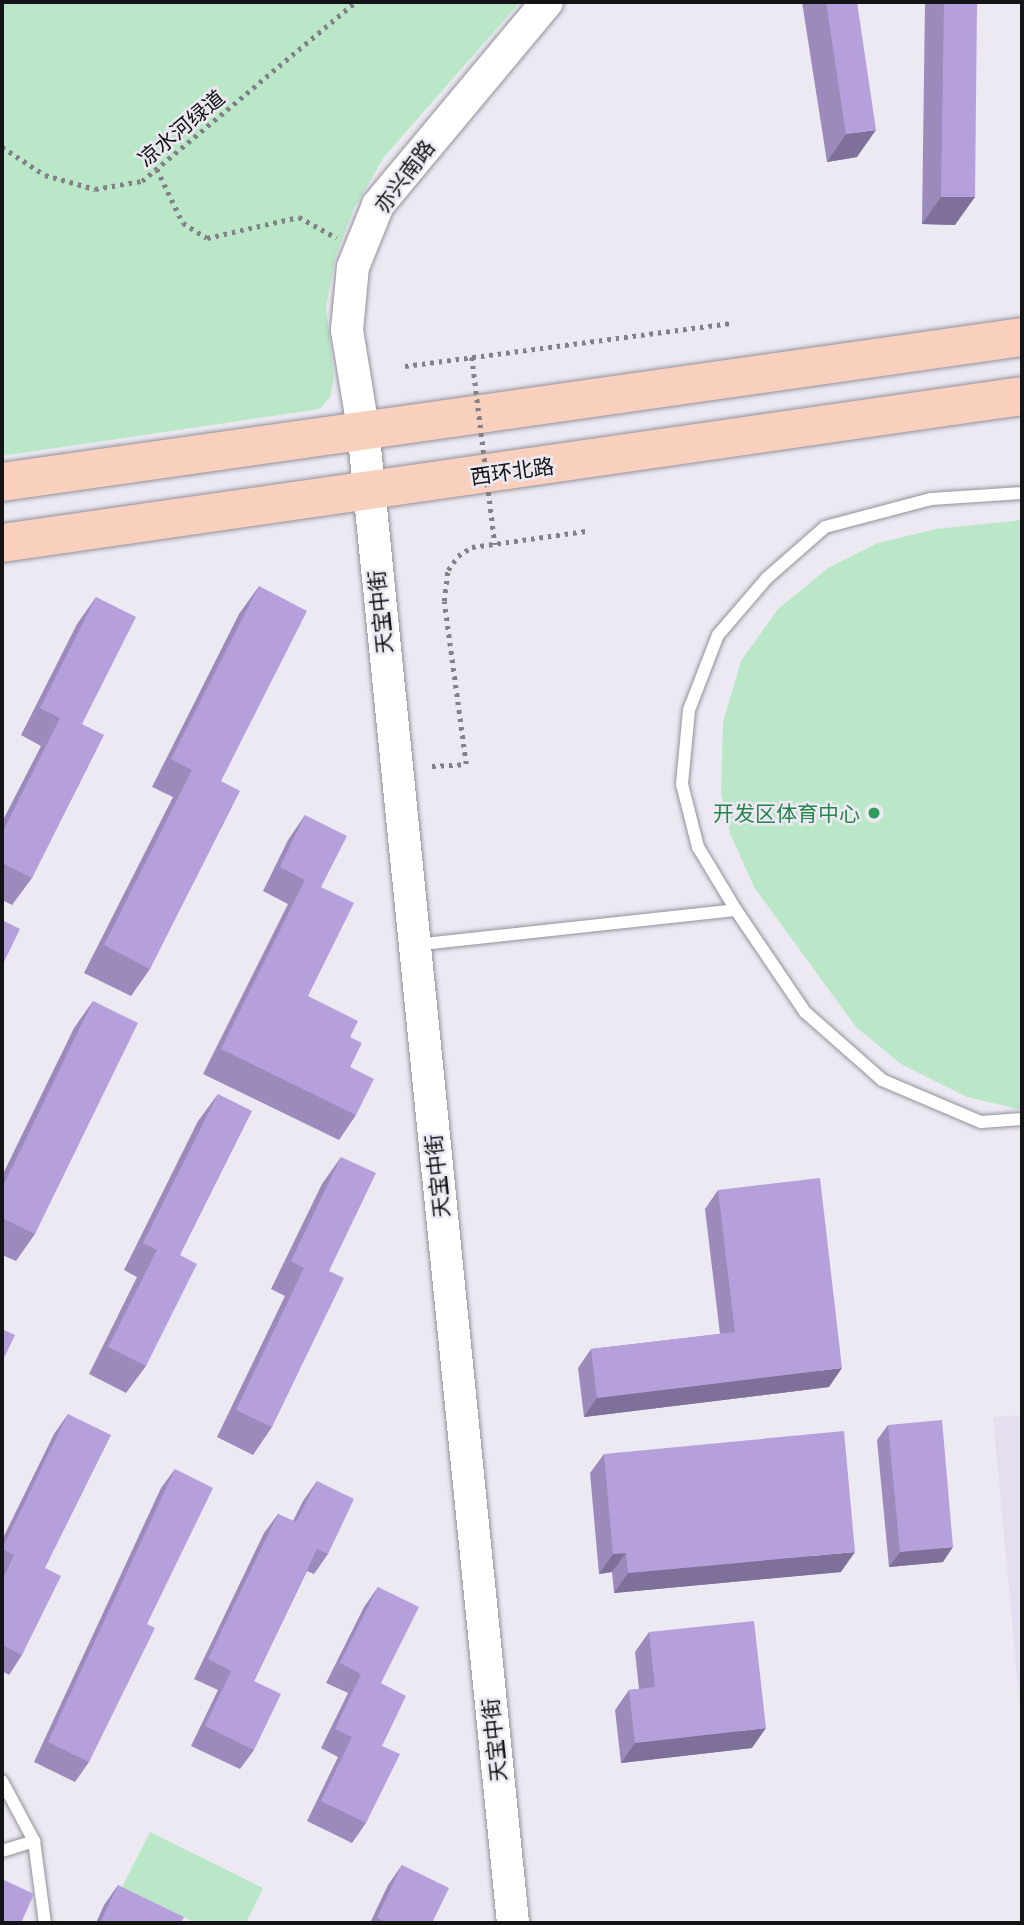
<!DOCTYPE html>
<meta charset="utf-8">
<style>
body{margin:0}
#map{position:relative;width:1024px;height:1925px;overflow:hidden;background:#ece9f3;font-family:"Titillium Web","Noto Sans SC",sans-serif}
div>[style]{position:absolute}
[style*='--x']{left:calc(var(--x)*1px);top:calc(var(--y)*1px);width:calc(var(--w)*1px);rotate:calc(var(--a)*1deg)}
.built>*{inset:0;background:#e4deef}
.green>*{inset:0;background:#b9e7c8}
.path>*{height:4.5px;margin-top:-2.25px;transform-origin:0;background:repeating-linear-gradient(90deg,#838187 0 3.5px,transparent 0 8.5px)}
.roads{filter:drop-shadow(0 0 2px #939199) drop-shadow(0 0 2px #939199)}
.service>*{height:12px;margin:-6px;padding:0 6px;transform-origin:6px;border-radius:6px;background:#fff}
.tertiary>*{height:32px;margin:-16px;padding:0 16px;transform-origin:16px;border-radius:16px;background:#fff}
.primary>*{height:38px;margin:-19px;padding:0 19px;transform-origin:19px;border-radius:19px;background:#f8d0bd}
.path-bridge>*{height:4.5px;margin-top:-2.25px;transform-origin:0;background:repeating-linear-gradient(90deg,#838187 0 3.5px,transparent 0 8.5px)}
.wall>*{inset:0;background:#9d8abc}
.shaded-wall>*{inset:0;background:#7f7099}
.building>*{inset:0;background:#b6a0db}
.dots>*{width:19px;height:19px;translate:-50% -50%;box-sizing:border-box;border:4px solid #ece9f3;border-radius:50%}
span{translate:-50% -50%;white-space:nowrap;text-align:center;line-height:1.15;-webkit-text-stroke:5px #ece9f3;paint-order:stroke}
.street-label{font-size:21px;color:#141316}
.leisure-label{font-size:21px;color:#27864d}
.right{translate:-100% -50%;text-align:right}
.frame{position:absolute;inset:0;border:4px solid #141316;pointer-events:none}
</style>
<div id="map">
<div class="built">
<i style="clip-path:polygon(1022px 1415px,1022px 1730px,993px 1417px)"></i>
</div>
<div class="green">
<i style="clip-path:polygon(2px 2px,520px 2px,384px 157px,354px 208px,335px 258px,326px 307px,334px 378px,330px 397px,320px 409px,2px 456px)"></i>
<i style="clip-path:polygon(1022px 520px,1022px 1110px,967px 1097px,901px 1064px,856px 1027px,754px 887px,730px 833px,721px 793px,723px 722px,741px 661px,778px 609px,828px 568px,878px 543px,936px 529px)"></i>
<i style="clip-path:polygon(150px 1832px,263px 1888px,246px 1923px,196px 1923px,122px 1887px)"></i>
</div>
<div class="path">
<i style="--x:2;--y:147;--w:51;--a:33.1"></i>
<i style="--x:45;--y:175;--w:52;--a:15.6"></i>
<i style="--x:95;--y:189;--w:48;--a:-9.7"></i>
<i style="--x:142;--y:181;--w:278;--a:-40"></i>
<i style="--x:157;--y:169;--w:60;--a:64.3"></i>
<i style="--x:183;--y:223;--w:28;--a:32"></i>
<i style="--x:207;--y:238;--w:94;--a:-12.9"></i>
<i style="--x:299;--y:217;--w:43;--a:28.9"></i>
<i style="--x:405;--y:366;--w:329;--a:-7.5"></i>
<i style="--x:432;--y:766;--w:34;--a:-3"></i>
<i style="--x:466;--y:764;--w:164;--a:-97.7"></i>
<i style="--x:444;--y:601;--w:31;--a:-83"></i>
<i style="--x:448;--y:570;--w:17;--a:-54"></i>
<i style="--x:458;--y:556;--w:17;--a:-33"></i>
<i style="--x:472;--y:547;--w:115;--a:-8"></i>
</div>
<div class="roads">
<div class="service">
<i style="--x:736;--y:910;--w:74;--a:-121.1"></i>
<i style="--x:698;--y:847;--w:65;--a:-104.3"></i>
<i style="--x:682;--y:784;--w:74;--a:-84.6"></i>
<i style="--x:689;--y:710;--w:80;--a:-68.9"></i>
<i style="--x:718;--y:635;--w:75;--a:-49.3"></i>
<i style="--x:767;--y:578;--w:77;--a:-41.3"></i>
<i style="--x:825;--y:527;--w:110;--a:-14.8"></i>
<i style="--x:931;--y:499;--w:91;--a:-3.8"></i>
<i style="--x:414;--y:945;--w:324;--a:-6.2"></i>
<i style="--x:736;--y:910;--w:123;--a:55.9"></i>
<i style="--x:805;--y:1012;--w:103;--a:41.4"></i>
<i style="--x:882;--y:1080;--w:108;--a:23"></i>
<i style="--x:981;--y:1122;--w:41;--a:-4.2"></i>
<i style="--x:2;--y:1781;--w:68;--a:61.9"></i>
<i style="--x:34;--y:1841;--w:83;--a:82.4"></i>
<i style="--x:2;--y:1851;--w:34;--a:-17"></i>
</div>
<div class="tertiary">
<i style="--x:513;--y:1923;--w:1503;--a:-95.73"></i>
<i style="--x:363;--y:428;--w:99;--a:-99.3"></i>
<i style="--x:347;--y:330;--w:63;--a:-84.6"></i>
<i style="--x:353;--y:267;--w:67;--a:-68"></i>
<i style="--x:378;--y:205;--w:264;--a:-50.2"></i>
</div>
<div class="primary">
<i style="--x:2;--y:482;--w:1030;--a:-8.09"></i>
<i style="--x:2;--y:543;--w:1031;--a:-8.2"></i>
</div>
</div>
<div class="path-bridge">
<i style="--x:472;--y:357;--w:189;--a:83"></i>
</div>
<div class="wall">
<i style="clip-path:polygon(802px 2px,857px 2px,857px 157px,827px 162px)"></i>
<i style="clip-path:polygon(925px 2px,977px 2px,955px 225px,922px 224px)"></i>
<i style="clip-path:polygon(259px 586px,221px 781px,150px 969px,131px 996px,84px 973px,173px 797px,152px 787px,239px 614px)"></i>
<i style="clip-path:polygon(96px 597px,82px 724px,32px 878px,12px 905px,2px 900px,2px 822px,41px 746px,21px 735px,77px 624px)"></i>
<i style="clip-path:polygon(305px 815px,321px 887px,308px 996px,350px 1037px,350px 1067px,356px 1115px,339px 1140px,203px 1074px,288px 904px,263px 891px,288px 840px)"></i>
<i style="clip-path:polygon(93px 1001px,35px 1234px,16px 1261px,2px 1255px,2px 1176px,74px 1028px)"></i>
<i style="clip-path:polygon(218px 1094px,180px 1255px,146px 1366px,126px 1393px,89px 1374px,137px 1277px,124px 1270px,198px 1121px)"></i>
<i style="clip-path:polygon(341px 1157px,329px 1271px,272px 1427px,253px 1455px,217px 1437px,285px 1296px,271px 1289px,322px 1184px)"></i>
<i style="clip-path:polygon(718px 1190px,829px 1387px,584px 1417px,578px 1368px,591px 1349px,720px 1334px,705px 1209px)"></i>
<i style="clip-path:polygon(68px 1414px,45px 1568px,22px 1655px,9px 1675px,2px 1671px,2px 1540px,54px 1434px)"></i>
<i style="clip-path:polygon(888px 1425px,943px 1562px,889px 1567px,877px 1440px)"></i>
<i style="clip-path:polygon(604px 1454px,841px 1572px,614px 1593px,612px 1572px,599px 1574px,590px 1473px)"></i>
<i style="clip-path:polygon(175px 1469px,147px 1624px,89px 1762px,75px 1782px,34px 1762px,161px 1488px)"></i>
<i style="clip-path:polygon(317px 1481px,328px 1554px,314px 1574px,307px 1571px,254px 1681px,254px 1750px,240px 1769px,191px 1746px,218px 1690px,194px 1679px,264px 1533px,278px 1514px,293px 1521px,303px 1501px)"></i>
<i style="clip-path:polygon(378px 1587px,381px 1683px,382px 1746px,366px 1823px,352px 1843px,307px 1821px,338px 1757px,321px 1748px,348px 1693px,326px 1683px,364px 1607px)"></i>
<i style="clip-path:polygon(649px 1632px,752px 1748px,621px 1763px,615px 1710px,629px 1690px,639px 1689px,635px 1652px)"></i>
<i style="clip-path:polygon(402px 1865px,432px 1923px,370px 1923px,388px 1885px)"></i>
<i style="clip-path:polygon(118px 1885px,181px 1923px,96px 1923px,104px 1905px)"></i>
</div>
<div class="shaded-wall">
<i style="clip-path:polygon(876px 130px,857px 157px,827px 162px,846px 134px)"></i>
<i style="clip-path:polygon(941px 197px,975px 197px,955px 225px,922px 224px)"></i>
<i style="clip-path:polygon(842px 1368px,829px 1387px,584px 1417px,597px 1398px)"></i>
<i style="clip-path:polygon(953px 1547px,943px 1562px,889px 1567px,900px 1552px)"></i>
<i style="clip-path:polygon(855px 1552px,841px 1572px,614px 1593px,628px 1573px)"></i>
<i style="clip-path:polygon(626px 1553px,612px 1572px,599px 1574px,613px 1554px)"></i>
<i style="clip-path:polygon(766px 1728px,752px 1748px,621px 1763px,635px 1743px)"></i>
</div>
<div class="building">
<i style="clip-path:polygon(826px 2px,857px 2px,876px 130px,846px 134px)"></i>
<i style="clip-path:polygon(944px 2px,977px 2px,975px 197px,941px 197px)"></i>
<i style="clip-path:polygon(259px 586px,307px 611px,221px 781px,240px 791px,150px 969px,104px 945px,192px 770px,171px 759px)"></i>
<i style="clip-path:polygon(96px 597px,136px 617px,82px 724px,104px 735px,32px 878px,2px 863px,2px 833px,60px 718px,40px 708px)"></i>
<i style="clip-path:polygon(305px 815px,347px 836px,321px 887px,354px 903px,308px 996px,358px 1021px,350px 1037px,362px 1043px,350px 1067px,374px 1079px,356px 1115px,221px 1049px,305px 880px,280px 867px)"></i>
<i style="clip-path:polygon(2px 920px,20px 929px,2px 966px)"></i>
<i style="clip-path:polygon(93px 1001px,138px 1023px,35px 1234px,2px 1218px,2px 1188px)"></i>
<i style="clip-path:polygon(218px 1094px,252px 1111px,180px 1255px,197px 1264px,146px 1366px,108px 1347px,157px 1250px,143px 1243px)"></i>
<i style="clip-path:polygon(341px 1157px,376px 1173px,329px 1271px,344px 1278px,272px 1427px,236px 1410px,304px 1268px,291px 1261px)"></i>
<i style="clip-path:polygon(820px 1178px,842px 1368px,597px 1398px,591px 1349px,735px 1332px,718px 1190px)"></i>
<i style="clip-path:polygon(2px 1329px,15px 1335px,2px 1362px)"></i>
<i style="clip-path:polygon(68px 1414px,111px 1435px,45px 1568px,61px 1576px,22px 1655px,2px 1645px,2px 1581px,14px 1555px,2px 1549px)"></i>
<i style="clip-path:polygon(942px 1420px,953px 1547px,900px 1552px,888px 1425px)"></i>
<i style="clip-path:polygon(844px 1431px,855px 1552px,628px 1573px,626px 1553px,613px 1554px,604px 1454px)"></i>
<i style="clip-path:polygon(175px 1469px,213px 1488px,147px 1624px,155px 1628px,89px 1762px,48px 1742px)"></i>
<i style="clip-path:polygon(317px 1481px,354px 1499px,328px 1554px,317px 1549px,254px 1681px,281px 1694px,254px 1750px,205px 1726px,231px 1671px,208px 1659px,278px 1514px,296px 1522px)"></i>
<i style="clip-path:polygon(378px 1587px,419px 1607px,381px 1683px,406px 1696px,382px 1746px,400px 1754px,366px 1823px,321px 1801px,352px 1737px,335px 1729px,361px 1674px,340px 1663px)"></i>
<i style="clip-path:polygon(754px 1621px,766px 1728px,635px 1743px,629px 1690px,655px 1687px,649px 1632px)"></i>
<i style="clip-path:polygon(402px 1865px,449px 1888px,432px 1923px,388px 1923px,377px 1918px)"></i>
<i style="clip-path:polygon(2px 1879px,34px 1894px,21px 1923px,2px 1923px)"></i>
<i style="clip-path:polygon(118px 1885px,184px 1917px,181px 1923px,100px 1923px)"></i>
</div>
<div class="dots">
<i style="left:874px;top:813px;background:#2e9e5b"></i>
</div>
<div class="street-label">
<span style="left:181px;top:128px;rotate:-40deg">凉水河绿道</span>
<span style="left:404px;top:176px;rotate:-53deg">亦兴南路</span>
<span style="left:512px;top:471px;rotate:-8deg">西环北路</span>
<span style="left:380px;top:612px;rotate:-96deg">天宝中街</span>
<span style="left:437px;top:1176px;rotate:-96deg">天宝中街</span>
<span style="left:494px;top:1740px;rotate:-96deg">天宝中街</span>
</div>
<div class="leisure-label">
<span class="right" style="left:860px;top:813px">开发区体育中心</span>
</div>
<div class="frame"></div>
</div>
